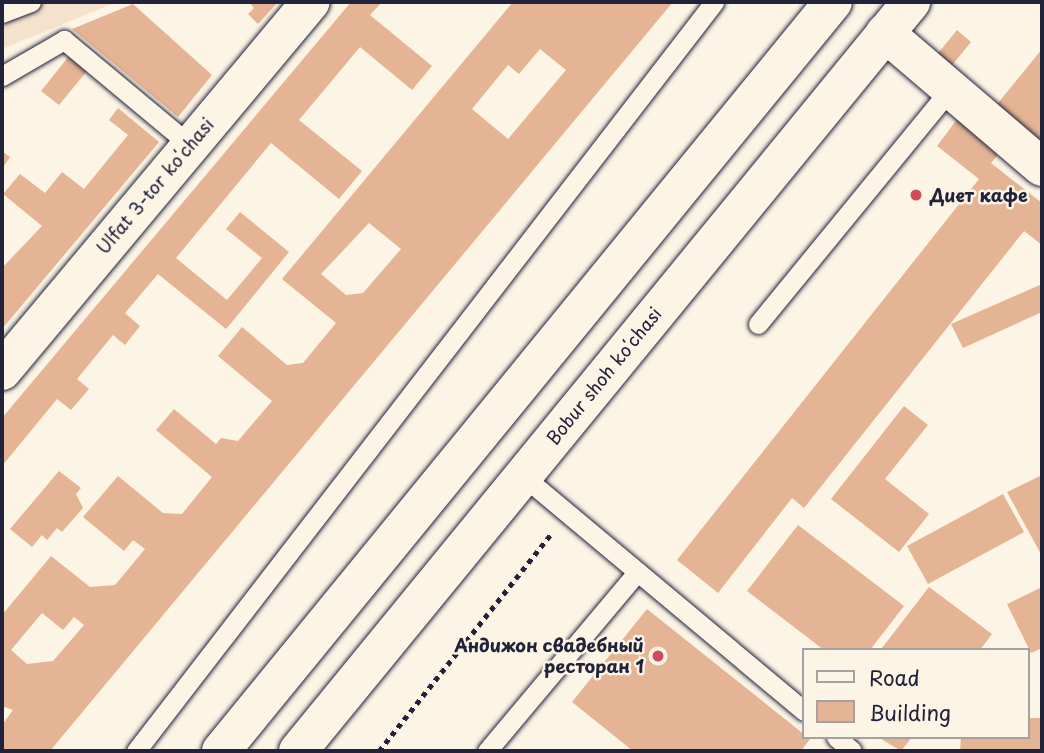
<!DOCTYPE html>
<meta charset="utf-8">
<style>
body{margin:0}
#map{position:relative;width:1044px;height:753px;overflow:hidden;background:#fcf5e5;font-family:"Playpen Sans",sans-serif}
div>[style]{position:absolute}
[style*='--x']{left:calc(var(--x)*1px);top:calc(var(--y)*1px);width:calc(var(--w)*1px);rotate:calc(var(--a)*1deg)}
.built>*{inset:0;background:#f5e2cd}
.building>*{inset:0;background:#e4b495}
.path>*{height:4.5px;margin-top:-2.25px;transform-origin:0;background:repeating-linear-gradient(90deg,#22223b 0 5px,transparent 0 10px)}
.roads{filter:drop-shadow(0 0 2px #22223b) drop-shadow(0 0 2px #22223b)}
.lane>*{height:19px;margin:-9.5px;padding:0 9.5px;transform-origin:9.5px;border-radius:9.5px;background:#fcf5e5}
.street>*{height:38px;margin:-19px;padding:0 19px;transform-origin:19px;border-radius:19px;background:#fcf5e5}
.secondary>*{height:38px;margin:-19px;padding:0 19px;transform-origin:19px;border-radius:19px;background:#fcf5e5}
.dots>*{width:19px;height:19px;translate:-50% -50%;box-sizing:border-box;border:4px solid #fcf5e5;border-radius:50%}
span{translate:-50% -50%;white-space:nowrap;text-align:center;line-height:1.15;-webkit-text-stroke:5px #fcf5e5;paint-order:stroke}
.street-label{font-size:18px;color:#22223b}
.poi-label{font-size:18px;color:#22223b;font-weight:700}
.left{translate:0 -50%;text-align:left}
.right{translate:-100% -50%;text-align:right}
.frame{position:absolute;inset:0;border:4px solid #22223b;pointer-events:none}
.legend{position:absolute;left:802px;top:648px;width:228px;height:91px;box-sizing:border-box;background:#fcf5e5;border:2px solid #a5a1a1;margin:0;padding:9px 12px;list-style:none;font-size:21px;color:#22223b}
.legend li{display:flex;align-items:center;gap:14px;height:35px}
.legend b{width:35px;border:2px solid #a5a1a1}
</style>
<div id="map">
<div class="built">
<i style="clip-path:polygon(2px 2px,117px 2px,2px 49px)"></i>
</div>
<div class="building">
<i style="clip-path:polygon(249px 2px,278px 2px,258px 24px,248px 14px,254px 8px)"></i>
<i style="clip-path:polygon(351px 2px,382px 2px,370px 15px,432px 66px,412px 90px,360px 47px,299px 120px,362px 171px,339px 199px,271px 143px,176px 258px,227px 300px,262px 258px,226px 229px,240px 212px,289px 252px,241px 311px,226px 329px,158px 274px,125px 313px,140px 326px,125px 345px,113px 335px,77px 379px,89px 389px,71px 410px,57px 399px,2px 466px,2px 418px)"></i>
<i style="clip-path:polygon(evenodd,513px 2px,673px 2px,50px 751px,2px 751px,2px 725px,13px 710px,2px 706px,2px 615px,51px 556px,90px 587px,115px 585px,145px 549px,133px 540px,124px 551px,83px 517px,118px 476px,163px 513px,182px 514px,212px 477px,156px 430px,174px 409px,216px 444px,221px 438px,238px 441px,272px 401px,218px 356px,242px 327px,287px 365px,303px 363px,336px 323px,282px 279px,513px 2px,540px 49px,566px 70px,508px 139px,472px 109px,508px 65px,519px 74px,540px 49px,513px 2px,369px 223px,401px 249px,363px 293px,346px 295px,321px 274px,369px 223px,513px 2px,42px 613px,63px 630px,74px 617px,84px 625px,53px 661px,27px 664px,11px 650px,42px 613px)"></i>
<i style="clip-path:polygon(133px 4px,212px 75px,178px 117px,72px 29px)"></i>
<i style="clip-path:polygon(957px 30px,971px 42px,949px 69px,935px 57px)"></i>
<i style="clip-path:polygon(1042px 49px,1042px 157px,989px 114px)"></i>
<i style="clip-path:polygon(69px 56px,87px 71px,59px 105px,41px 91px)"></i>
<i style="clip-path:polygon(118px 108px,159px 142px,2px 329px,2px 268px,42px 226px,3px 194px,20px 174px,45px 193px,62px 172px,84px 189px,128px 135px,109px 120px)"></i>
<i style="clip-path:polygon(961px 114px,1004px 148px,991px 163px,1042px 203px,1042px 245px,1024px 231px,804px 508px,792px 498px,718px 593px,677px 560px,979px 179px,937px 146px)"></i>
<i style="clip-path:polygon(2px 151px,10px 157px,2px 169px)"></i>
<i style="clip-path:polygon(1042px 284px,1042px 312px,963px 348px,951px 324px)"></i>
<i style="clip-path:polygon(904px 406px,928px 425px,885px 479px,929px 514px,899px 552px,831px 499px)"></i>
<i style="clip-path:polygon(59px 471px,81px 488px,76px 494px,83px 508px,62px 532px,57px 528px,47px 540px,42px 535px,32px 547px,10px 529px)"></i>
<i style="clip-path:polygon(1042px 475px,1042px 556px,1007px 492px)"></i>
<i style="clip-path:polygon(1003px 494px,1024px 532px,928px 584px,907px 546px)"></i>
<i style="clip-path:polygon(798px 525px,904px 606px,870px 650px,824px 650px,747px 591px)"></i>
<i style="clip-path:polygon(929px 587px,992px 634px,980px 650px,882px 648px)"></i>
<i style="clip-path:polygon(1042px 587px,1042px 648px,1031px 653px,1007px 604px)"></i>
<i style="clip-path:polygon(647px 609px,810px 739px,801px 751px,633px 751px,572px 702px)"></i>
<i style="clip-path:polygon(1028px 718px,1042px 718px,1042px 751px,960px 751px,961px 737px,1028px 737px)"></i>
<i style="clip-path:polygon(878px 737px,912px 737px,901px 751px)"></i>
</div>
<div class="path">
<i style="--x:379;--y:751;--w:278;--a:-51.6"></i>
</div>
<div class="roads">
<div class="lane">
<i style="--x:2;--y:13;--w:31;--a:-21"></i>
<i style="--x:2;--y:76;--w:72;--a:-30.1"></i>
<i style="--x:64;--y:40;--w:164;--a:39.8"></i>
<i style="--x:758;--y:324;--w:305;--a:-50.7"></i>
<i style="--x:523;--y:476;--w:366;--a:39.9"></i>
<i style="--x:836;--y:737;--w:21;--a:41"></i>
<i style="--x:136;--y:751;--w:946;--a:-52.34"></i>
<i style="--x:487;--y:751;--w:234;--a:-50"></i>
</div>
<div class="street">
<i style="--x:885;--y:33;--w:206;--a:40.5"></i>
<i style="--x:2;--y:371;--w:481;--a:-50.1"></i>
</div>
<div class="secondary">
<i style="--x:221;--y:751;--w:967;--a:-50.75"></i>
<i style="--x:298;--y:751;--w:968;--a:-50.7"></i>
</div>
</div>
<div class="dots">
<i style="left:916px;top:195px;background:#d1495b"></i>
<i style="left:658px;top:656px;background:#d1495b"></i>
</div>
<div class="street-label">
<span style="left:155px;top:186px;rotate:-50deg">Ulfat 3-tor koʻchasi</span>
<span style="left:604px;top:376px;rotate:-51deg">Bobur shoh koʻchasi</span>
</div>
<div class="poi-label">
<span class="left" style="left:930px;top:195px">Диет кафе</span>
<span class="right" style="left:644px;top:656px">Андижон свадебный<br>ресторан 1</span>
</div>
<div class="frame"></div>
<ul class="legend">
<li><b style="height:9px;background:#fcf5e5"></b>Road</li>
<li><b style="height:19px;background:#e4b495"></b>Building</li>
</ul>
</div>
